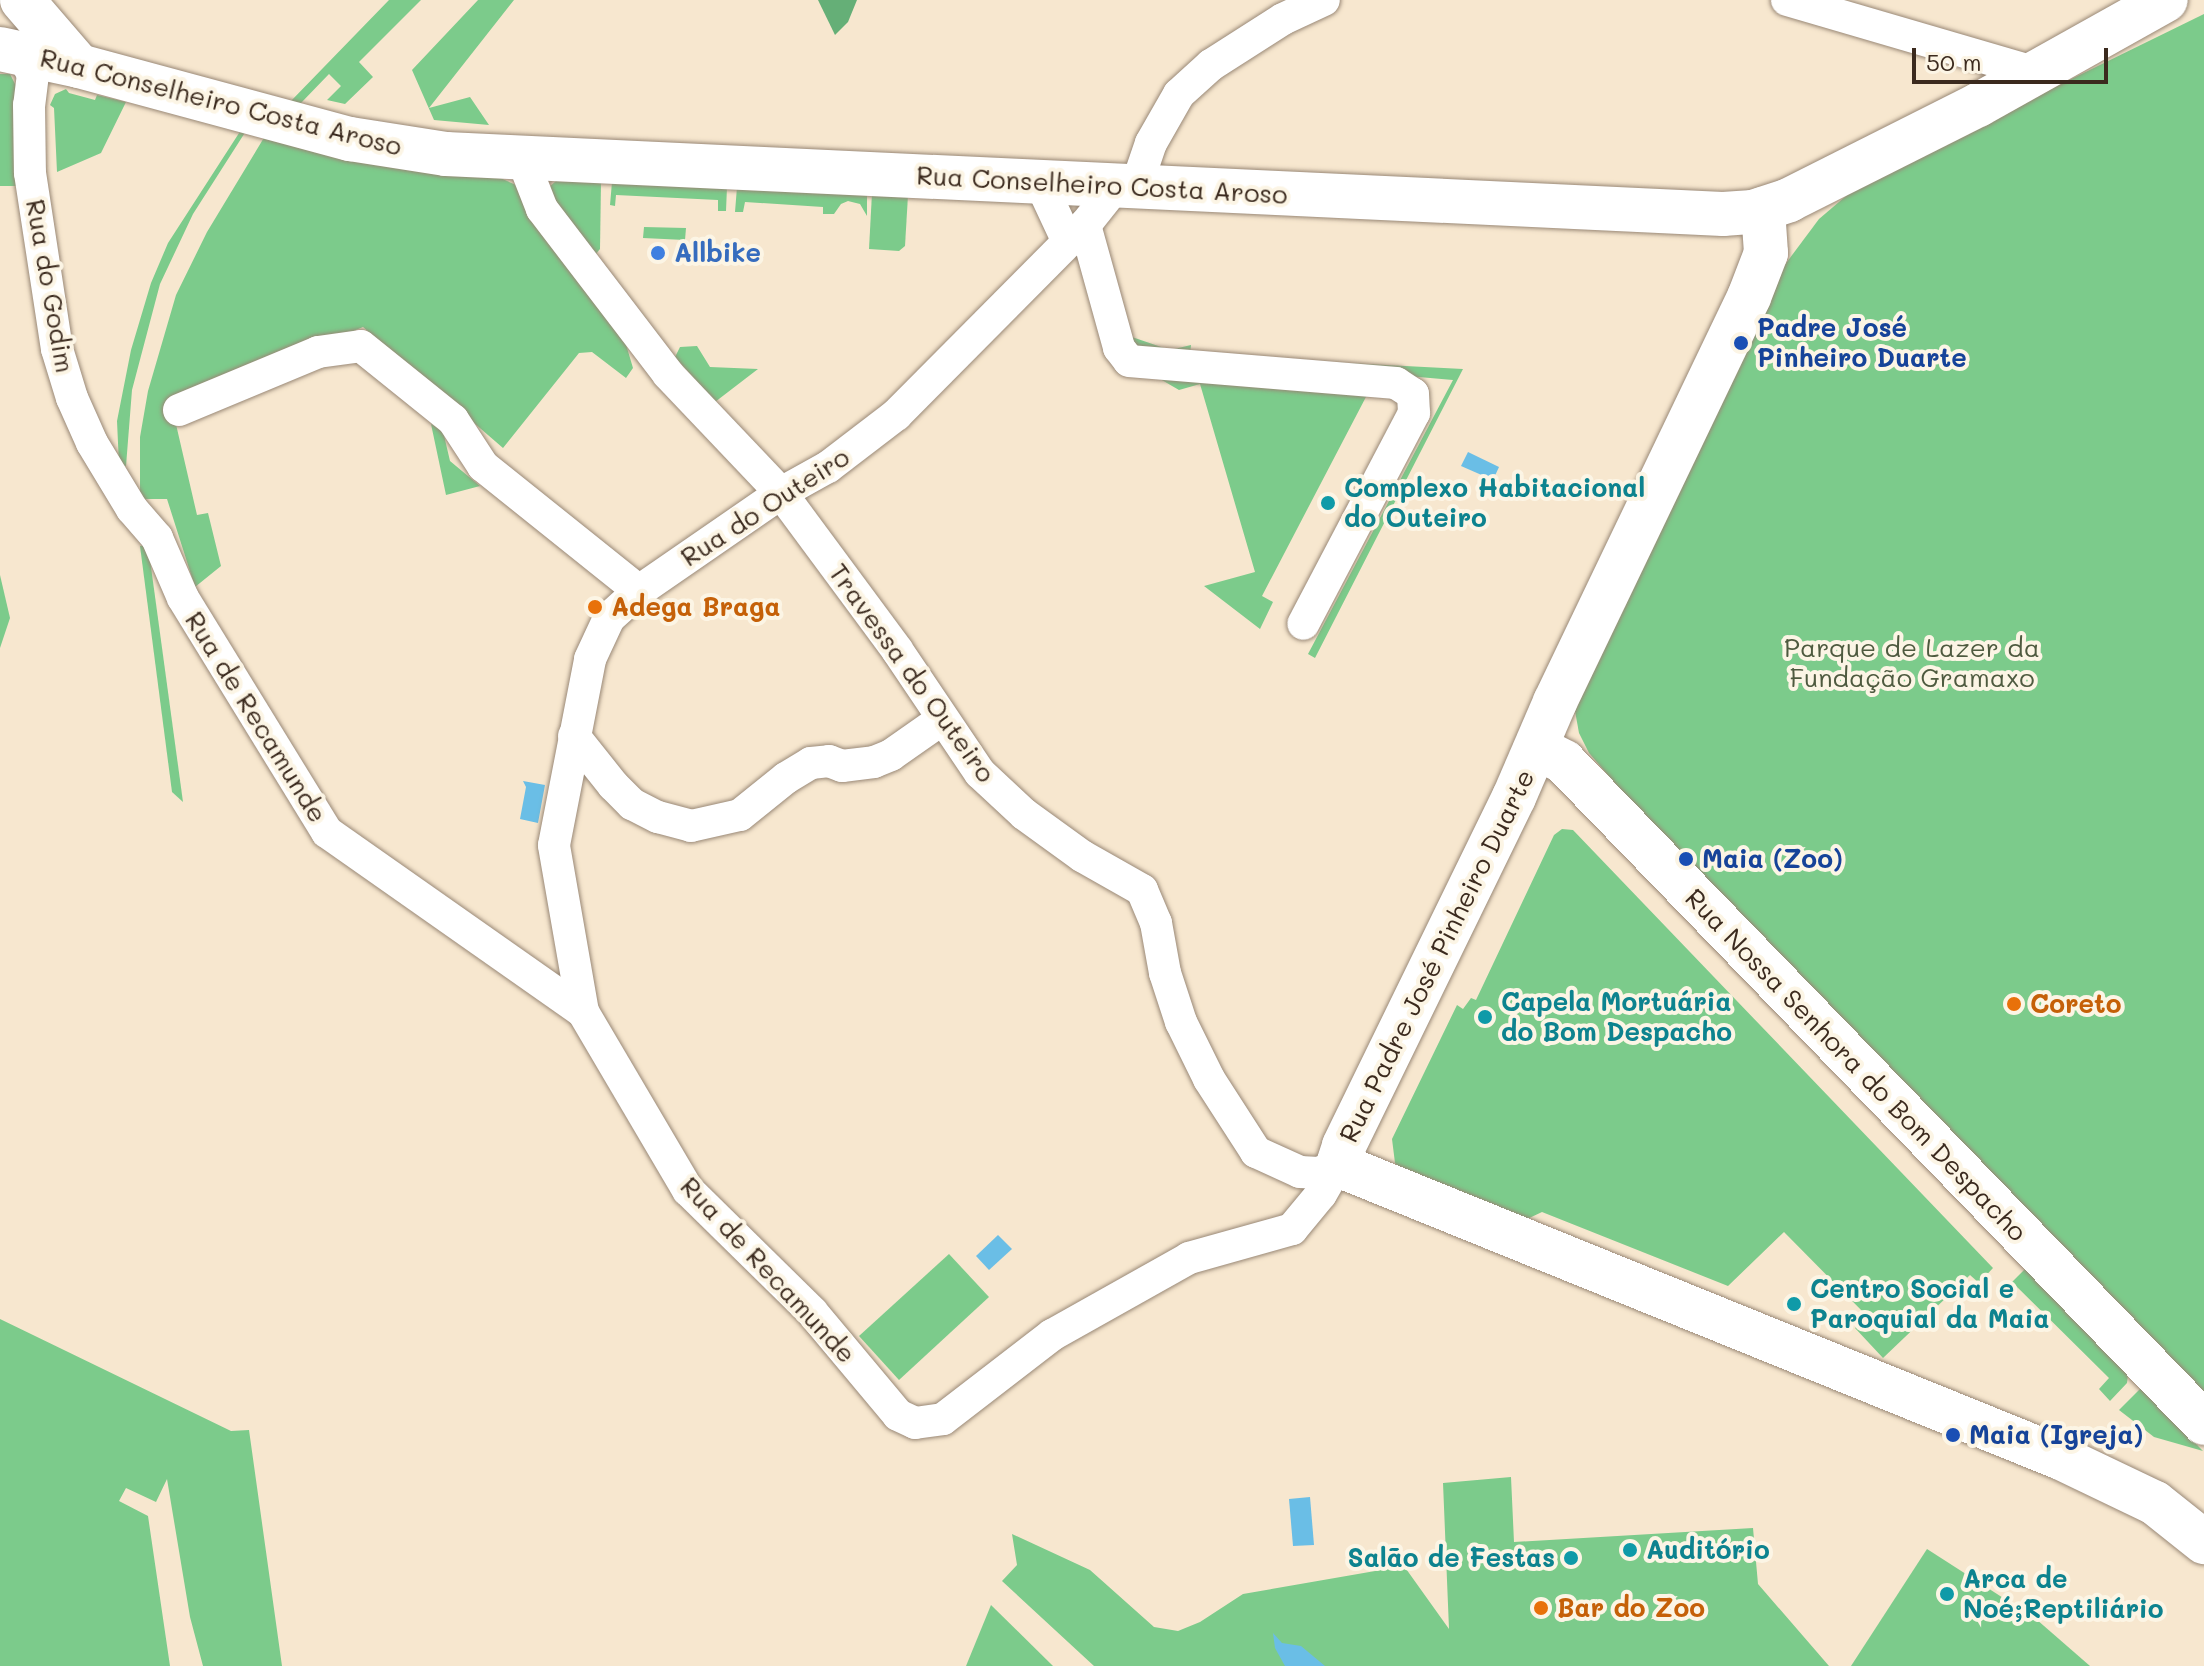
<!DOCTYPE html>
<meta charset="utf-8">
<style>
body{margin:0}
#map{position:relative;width:2204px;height:1666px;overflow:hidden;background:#f7e7cf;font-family:Mali,sans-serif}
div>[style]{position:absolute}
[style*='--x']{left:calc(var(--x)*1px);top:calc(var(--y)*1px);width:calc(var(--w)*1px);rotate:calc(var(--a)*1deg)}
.green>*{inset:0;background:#7ccb8b}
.forest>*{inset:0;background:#65af77}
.water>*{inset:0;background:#6abee6}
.roads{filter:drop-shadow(0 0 2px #998876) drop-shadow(0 0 2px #998876)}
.minor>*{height:32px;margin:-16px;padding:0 16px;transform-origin:16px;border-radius:16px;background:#fff}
.secondary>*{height:44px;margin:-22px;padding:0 22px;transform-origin:22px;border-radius:22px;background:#fff}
.dots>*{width:22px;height:22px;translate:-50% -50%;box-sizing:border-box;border:4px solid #fcf5e5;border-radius:50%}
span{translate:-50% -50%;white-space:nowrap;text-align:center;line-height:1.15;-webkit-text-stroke:8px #fcf5e5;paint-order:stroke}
.street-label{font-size:26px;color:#3b2a1e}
.shop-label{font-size:26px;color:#366cbe;font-weight:700}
.left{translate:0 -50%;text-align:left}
.transit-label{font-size:26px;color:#164399;font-weight:700}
.culture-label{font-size:26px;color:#0d838f;font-weight:700}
.right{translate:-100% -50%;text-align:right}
.food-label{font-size:26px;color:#c56008;font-weight:700}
.park-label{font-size:26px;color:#4e5a3f}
.scale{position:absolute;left:1912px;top:48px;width:196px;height:36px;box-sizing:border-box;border:4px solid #3b2a1e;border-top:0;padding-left:10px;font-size:24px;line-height:28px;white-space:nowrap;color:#3b2a1e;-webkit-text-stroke:6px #fcf5e5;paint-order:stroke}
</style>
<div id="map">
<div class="green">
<i style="clip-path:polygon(389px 0,421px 0,359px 62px,373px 77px,345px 104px,327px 100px,341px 86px,329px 74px,300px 104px,290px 102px)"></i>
<i style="clip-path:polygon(478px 0,514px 0,429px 108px,470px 97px,489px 125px,434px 120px,412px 70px)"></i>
<i style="clip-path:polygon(2204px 14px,2204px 1397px,1620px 789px,1589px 753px,1579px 733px,1575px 711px,1775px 278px,1819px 219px,1853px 190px,1902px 162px)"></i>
<i style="clip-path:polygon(0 74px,10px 74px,16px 86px,19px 186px,0 186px)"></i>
<i style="clip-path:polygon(66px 89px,69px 93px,95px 100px,97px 95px,126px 102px,101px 153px,57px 172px,54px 108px,50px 105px,55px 94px)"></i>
<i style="clip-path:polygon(241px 130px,246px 131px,193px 214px,160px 284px,132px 390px,126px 466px,119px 465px,117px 421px,131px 350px,151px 283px,168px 243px)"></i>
<i style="clip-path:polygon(265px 136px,498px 177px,516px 185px,625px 341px,633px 368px,626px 378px,592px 352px,579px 353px,503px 448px,363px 327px,172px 407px,197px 515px,208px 513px,221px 566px,195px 587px,167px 499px,140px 499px,140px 437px,148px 391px,176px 295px,207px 232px)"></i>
<i style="clip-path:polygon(556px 181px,601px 182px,600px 249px,595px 255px,587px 256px,548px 188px)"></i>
<i style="clip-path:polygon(612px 182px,727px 187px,726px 211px,718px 211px,718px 200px,616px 195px,615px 206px,610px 205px)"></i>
<i style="clip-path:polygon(737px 187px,867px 193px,867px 216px,860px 204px,848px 201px,841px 204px,834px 214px,823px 214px,823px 207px,745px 202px,743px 212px,735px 212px)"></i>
<i style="clip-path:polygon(872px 193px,908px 195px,905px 246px,899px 251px,869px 249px)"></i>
<i style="clip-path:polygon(644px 227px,686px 228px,685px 240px,643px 238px)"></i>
<i style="clip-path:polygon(1129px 336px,1170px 350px,1191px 345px,1190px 355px,1463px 369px,1315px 658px,1308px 654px,1453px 380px,1142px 353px,1133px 348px)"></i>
<i style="clip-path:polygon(697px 346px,710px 367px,758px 369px,715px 402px,675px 357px,680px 347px)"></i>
<i style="clip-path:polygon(1155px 376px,1367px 395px,1262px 596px,1273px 602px,1260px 629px,1204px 586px,1255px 572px,1200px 384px,1179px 390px)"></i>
<i style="clip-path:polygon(431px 424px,443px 431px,450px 461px,480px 486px,446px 495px)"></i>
<i style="clip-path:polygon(148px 545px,183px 802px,172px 792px,140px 546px)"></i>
<i style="clip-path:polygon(0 575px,10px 618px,0 648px)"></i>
<i style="clip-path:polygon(1562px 829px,1573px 830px,1993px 1268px,1979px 1283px,1970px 1275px,1883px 1358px,1855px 1328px,1867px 1316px,1784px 1232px,1728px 1286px,1542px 1212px,1523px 1221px,1402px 1172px,1395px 1163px,1392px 1139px,1457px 1005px,1463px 1009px,1471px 998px,1476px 1000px,1554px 835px)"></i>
<i style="clip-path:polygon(949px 1254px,989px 1297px,899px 1380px,859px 1336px)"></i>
<i style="clip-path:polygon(2026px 1268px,2128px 1375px,2127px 1383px,2110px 1401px,2099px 1389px,2109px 1378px,2012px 1282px)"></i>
<i style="clip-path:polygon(0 1319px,231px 1431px,249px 1430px,282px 1666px,203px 1666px,190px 1617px,167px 1479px,156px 1502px,126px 1488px,119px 1501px,148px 1516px,170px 1666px,0 1666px)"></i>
<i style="clip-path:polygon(2141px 1388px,2203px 1451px,2154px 1437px,2119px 1410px)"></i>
<i style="clip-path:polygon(1511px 1477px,1514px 1542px,1753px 1528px,1758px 1584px,1829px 1666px,1094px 1666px,1002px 1581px,1017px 1565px,1012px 1534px,1090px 1570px,1154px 1627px,1178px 1631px,1200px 1622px,1243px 1594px,1404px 1566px,1449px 1629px,1443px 1483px)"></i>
<i style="clip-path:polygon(1927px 1549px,2036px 1619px,2090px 1666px,1851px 1666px)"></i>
<i style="clip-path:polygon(991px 1605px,1053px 1666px,966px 1666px)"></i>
</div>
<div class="forest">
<i style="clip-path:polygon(818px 0,857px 0,848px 22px,835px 35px)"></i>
</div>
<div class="water">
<i style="clip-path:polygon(1468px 452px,1499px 467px,1493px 480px,1461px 466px)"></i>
<i style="clip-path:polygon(523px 781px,545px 785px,538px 823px,520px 819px,526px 787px)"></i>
<i style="clip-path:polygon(998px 1235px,1012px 1249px,989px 1270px,976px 1256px)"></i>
<i style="clip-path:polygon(1310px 1497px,1314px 1545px,1293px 1546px,1289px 1499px)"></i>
<i style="clip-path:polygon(1273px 1633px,1282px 1643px,1301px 1646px,1325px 1666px,1285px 1666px,1275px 1648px)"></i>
</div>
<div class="roads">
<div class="minor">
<i style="--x:1787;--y:0;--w:259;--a:16.3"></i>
<i style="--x:20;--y:51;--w:26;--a:61"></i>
<i style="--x:33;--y:74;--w:31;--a:97"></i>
<i style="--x:29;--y:105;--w:68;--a:89.2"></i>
<i style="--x:30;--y:173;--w:178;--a:81.3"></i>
<i style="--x:57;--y:349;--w:51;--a:73"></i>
<i style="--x:72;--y:398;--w:49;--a:66"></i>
<i style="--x:92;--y:443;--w:77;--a:58.8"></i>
<i style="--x:132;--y:509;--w:38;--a:49"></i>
<i style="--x:157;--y:538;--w:65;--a:66.6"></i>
<i style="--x:183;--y:598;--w:275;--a:58.4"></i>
<i style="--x:327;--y:832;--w:313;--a:35.1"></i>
<i style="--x:583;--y:1012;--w:207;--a:59.5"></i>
<i style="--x:688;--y:1190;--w:174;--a:44.5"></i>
<i style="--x:812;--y:1312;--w:134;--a:50.1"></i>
<i style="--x:898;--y:1415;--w:19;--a:25"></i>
<i style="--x:915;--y:1423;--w:28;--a:-8"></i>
<i style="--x:943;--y:1419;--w:138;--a:-37.6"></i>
<i style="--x:1052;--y:1335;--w:157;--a:-29.3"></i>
<i style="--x:1189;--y:1258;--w:107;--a:-15.7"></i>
<i style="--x:1292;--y:1229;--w:45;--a:-50.4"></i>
<i style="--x:1321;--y:1194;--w:34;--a:-60"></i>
<i style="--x:522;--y:158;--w:55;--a:68.6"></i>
<i style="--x:542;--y:209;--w:208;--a:52.6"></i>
<i style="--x:668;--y:374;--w:164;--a:46.5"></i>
<i style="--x:781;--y:493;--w:195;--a:53.5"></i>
<i style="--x:897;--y:650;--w:148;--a:56"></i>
<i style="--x:980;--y:773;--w:60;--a:43"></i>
<i style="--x:1024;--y:814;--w:72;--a:35.9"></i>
<i style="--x:1082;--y:856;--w:69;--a:29.5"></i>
<i style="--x:1142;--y:890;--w:36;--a:67"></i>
<i style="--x:1156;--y:923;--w:51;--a:79.8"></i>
<i style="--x:1165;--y:973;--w:52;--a:71.9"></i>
<i style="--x:1181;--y:1022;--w:64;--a:63.8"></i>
<i style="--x:1209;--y:1079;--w:87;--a:57.2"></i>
<i style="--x:1256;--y:1152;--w:48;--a:24.4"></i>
<i style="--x:1300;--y:1172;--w:19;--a:3"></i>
<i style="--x:1319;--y:1173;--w:21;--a:-23"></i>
<i style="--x:1040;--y:182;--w:66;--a:65"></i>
<i style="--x:1136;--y:187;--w:46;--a:-71.2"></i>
<i style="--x:1151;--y:143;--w:56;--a:-60.3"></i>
<i style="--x:1179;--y:94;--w:43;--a:-42.2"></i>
<i style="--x:1211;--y:65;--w:85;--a:-32.6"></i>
<i style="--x:1283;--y:19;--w:45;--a:-24.9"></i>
<i style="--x:1085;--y:225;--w:128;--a:74.5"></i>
<i style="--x:1119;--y:348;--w:16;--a:52"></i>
<i style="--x:1129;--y:361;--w:268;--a:4.7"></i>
<i style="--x:1396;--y:383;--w:20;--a:33"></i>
<i style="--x:1413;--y:394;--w:19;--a:87"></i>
<i style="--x:1414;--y:413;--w:238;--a:117.7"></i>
<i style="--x:179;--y:410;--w:151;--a:-22.6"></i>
<i style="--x:318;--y:352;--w:43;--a:-7.9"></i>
<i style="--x:361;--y:346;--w:118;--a:38.8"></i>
<i style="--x:453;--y:420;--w:55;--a:56.9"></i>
<i style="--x:483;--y:466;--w:200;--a:38.7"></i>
<i style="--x:574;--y:736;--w:63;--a:51.5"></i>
<i style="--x:613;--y:785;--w:27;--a:45"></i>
<i style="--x:632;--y:804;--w:29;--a:27"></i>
<i style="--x:658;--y:817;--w:34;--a:15"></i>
<i style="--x:691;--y:826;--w:50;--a:-12.7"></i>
<i style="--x:740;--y:815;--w:59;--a:-38.8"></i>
<i style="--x:786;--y:778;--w:29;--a:-31"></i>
<i style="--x:811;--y:763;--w:18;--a:-6"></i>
<i style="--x:829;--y:761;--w:14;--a:21"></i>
<i style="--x:842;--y:766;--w:32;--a:-7"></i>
<i style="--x:874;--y:762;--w:18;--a:-22"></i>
<i style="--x:891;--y:755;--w:61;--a:-35"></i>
<i style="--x:583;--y:1012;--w:169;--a:-99.9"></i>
<i style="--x:554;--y:845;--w:189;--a:-79"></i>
<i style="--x:590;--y:659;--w:45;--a:-65.1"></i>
<i style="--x:609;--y:618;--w:40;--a:-42"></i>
<i style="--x:639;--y:591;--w:173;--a:-34.6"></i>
<i style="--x:781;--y:493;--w:54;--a:-29"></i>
<i style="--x:828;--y:467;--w:86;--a:-37.4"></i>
<i style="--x:896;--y:415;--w:268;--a:-45.2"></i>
<i style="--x:1085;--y:225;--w:50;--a:-51.5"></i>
</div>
<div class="secondary">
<i style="--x:22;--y:0;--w:87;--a:49.2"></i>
<i style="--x:0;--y:49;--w:81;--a:12.1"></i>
<i style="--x:79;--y:66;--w:281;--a:15.1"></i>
<i style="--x:350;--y:139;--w:97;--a:8.9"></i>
<i style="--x:446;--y:154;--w:1278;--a:2.69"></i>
<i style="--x:1723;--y:214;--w:30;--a:-4"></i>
<i style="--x:1753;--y:212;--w:38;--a:-18"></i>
<i style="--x:1789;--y:200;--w:212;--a:-26.7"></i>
<i style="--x:1978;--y:105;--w:215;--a:-29.2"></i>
<i style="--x:1763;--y:209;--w:44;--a:86.1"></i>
<i style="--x:1766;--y:253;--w:47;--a:111.1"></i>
<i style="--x:1749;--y:297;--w:449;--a:115.6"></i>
<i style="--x:1555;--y:702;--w:103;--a:113.3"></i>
<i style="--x:1514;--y:797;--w:388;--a:116"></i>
<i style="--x:1344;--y:1146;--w:20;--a:108"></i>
<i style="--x:1338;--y:1165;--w:780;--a:22.06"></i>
<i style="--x:2061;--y:1458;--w:104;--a:25.6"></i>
<i style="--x:2155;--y:1503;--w:63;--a:38.5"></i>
<i style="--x:1537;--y:748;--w:30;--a:27"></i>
<i style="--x:1564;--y:762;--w:920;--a:45.92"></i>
</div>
</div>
<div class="dots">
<i style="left:658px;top:253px;background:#3f7fe0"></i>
<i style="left:1741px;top:343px;background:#1a4fb4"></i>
<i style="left:1328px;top:503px;background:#0f9aa8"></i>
<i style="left:595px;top:607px;background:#e8710a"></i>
<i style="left:1686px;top:859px;background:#1a4fb4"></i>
<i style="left:2014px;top:1004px;background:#e8710a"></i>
<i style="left:1485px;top:1017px;background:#0f9aa8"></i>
<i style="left:1794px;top:1304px;background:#0f9aa8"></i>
<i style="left:1953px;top:1435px;background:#1a4fb4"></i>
<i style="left:1630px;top:1550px;background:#0f9aa8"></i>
<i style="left:1571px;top:1558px;background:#0f9aa8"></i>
<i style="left:1947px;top:1594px;background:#0f9aa8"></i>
<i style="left:1541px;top:1608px;background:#e8710a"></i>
</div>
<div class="street-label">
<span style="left:221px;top:102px;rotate:14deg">Rua Conselheiro Costa Aroso</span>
<span style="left:1102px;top:185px;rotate:3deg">Rua Conselheiro Costa Aroso</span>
<span style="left:50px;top:286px;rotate:80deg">Rua do Godim</span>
<span style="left:765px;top:507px;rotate:-33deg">Rua do Outeiro</span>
<span style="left:912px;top:673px;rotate:54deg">Travessa do Outeiro</span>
<span style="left:256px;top:717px;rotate:58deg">Rua de Recamunde</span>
<span style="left:1437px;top:956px;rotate:-64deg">Rua Padre José Pinheiro Duarte</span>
<span style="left:1856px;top:1065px;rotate:46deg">Rua Nossa Senhora do Bom Despacho</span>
<span style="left:768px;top:1270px;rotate:47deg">Rua de Recamunde</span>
</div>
<div class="shop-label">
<span class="left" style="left:674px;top:253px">Allbike</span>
</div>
<div class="transit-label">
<span class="left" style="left:1757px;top:343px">Padre José<br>Pinheiro Duarte</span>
<span class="left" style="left:1702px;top:859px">Maia (Zoo)</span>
<span class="left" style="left:1969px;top:1435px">Maia (Igreja)</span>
</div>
<div class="culture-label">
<span class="left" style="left:1344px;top:503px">Complexo Habitacional<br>do Outeiro</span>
<span class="left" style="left:1501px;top:1017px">Capela Mortuária<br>do Bom Despacho</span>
<span class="left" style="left:1810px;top:1304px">Centro Social e<br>Paroquial da Maia</span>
<span class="left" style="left:1646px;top:1550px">Auditório</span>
<span class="right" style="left:1555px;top:1558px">Salão de Festas</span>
<span class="left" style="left:1963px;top:1594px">Arca de<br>Noé;Reptiliário</span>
</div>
<div class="food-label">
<span class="left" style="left:611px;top:607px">Adega Braga</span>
<span class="left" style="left:2030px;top:1004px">Coreto</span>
<span class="left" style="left:1557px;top:1608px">Bar do Zoo</span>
</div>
<div class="park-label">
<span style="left:1912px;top:663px">Parque de Lazer da<br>Fundação Gramaxo</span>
</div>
<div class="scale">50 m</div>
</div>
